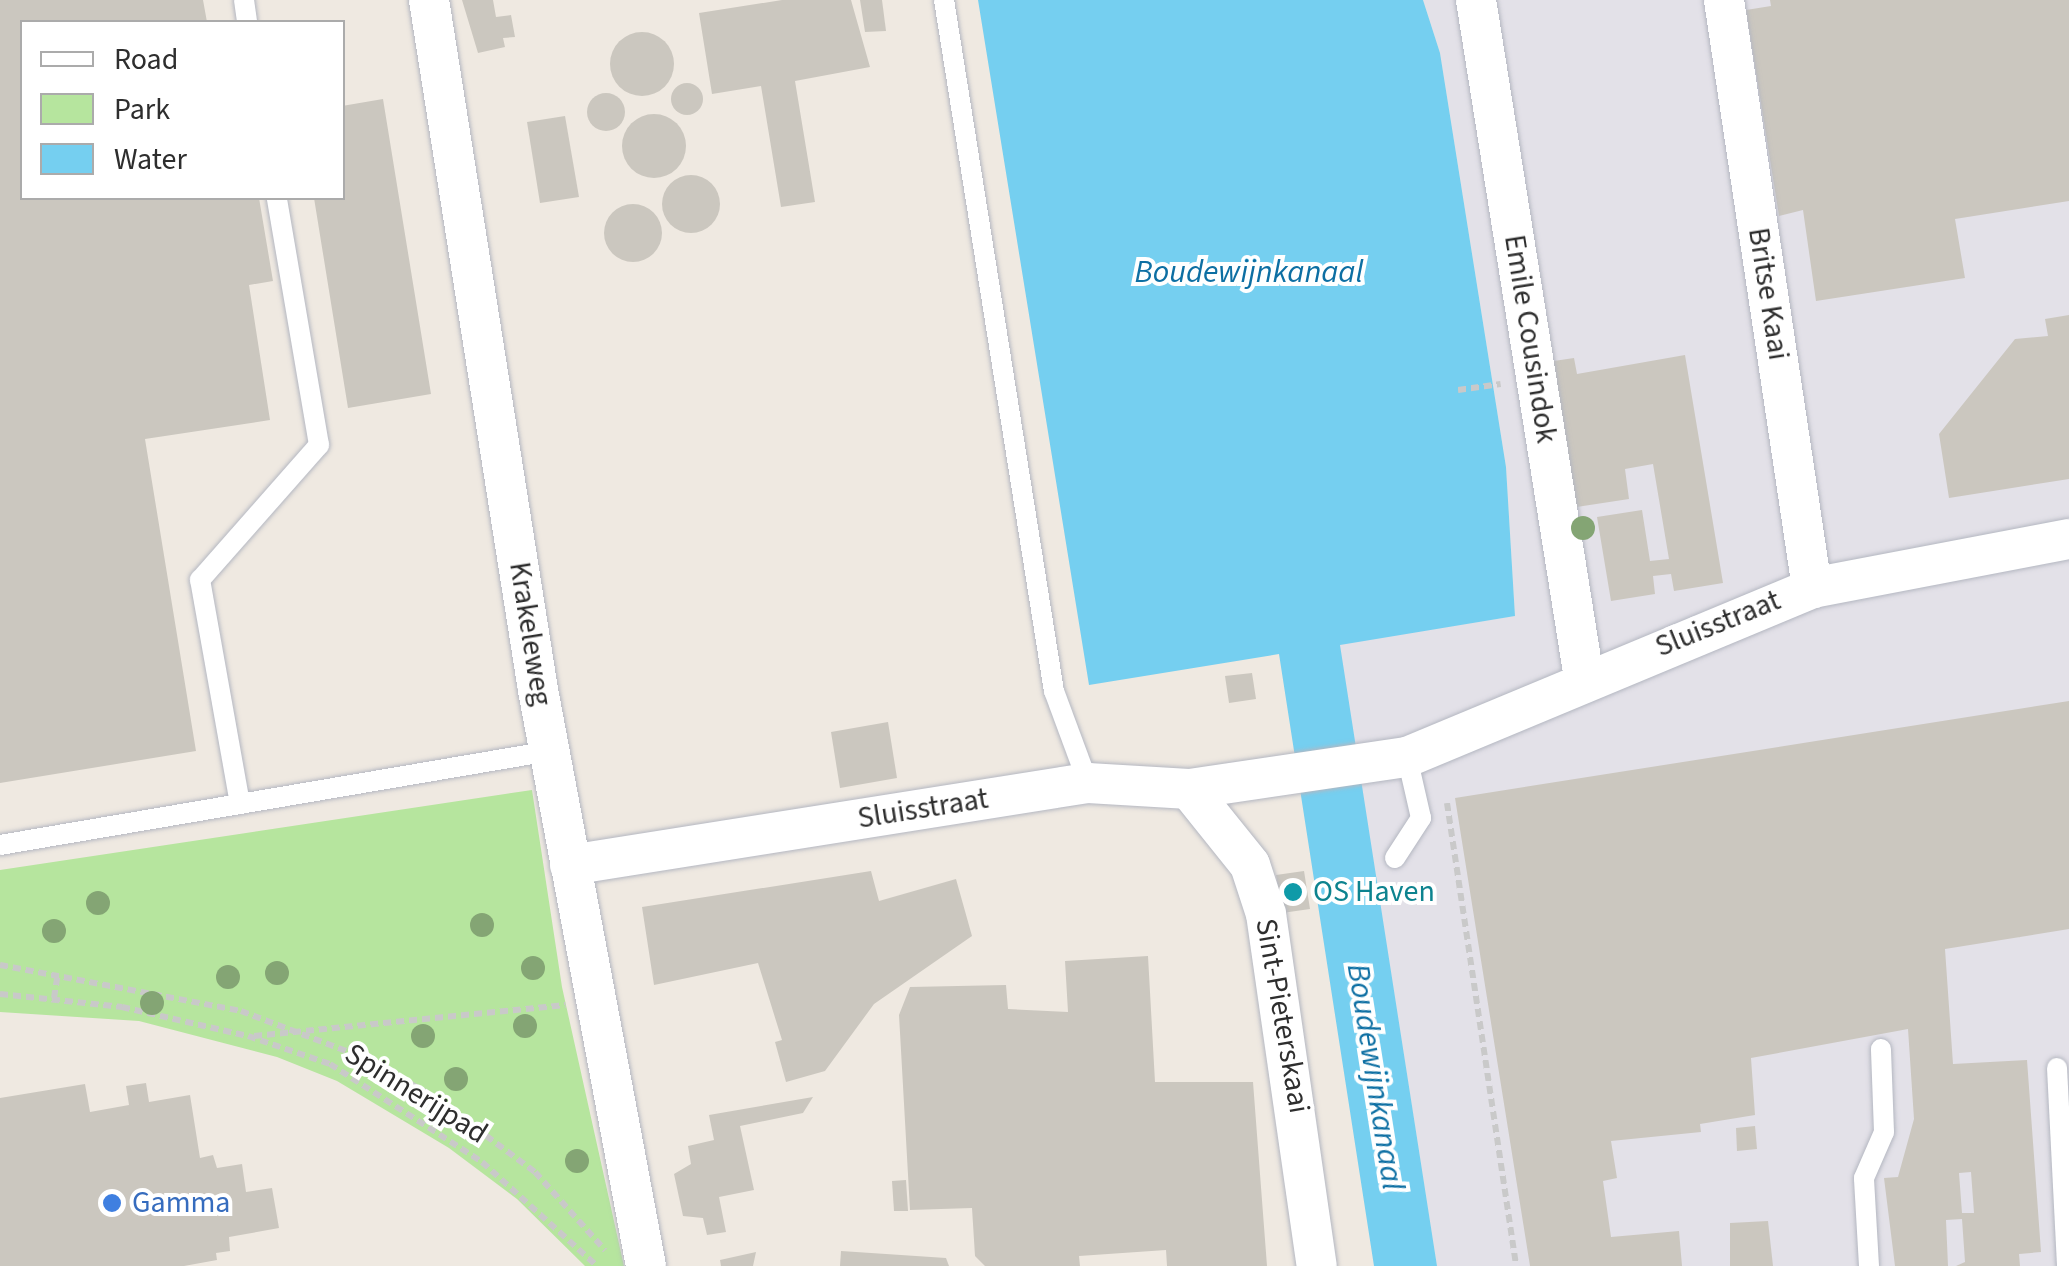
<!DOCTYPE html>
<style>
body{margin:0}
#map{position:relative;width:2069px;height:1266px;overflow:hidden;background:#efe9e1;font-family:"Source Sans 3",sans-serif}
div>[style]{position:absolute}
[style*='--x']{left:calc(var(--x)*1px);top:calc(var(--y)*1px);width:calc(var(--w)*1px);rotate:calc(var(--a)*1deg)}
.industrial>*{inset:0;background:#e3e1e8}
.green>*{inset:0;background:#b6e59e}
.water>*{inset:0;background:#75cff0}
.building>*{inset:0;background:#cbc7bf}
.round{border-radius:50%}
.path>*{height:6px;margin-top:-3px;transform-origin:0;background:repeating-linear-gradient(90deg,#c9c9c9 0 8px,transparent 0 13px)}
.roads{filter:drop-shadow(0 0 2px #b4b7c1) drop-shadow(0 0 2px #b4b7c1)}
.lane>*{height:20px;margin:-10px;padding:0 10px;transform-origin:10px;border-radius:10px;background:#fff}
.street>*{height:40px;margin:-20px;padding:0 20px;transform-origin:20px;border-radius:20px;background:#fff}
.trees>*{width:24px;height:24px;margin:-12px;border-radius:50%;background:#84a574}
.dots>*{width:28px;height:28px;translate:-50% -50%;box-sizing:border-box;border:5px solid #fff;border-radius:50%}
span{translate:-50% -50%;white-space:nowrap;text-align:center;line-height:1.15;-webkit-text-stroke:8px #fff;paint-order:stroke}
.street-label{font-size:30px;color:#2e2e2e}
.culture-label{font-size:30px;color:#0d838f}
.left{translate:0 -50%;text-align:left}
.shop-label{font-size:30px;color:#366cbe}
.water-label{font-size:32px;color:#0d6fa3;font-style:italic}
.legend{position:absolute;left:20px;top:20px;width:325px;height:180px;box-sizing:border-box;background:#fff;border:2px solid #ababab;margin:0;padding:12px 18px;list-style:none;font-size:30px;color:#2e2e2e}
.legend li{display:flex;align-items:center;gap:20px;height:50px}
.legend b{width:50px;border:2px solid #ababab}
</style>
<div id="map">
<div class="industrial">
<i style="clip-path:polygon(1423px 0,2069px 0,2069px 1266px,1437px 1266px,1339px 644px,1515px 616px,1506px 467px,1440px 53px)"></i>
</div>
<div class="green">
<i style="clip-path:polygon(532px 790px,562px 987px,624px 1266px,585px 1266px,517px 1199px,449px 1148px,337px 1081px,277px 1057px,139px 1021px,0 1012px,0 870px)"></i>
</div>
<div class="water">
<i style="clip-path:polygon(978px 0,1423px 0,1440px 53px,1506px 467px,1515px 616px,1340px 645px,1437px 1266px,1374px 1266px,1279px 654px,1089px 685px)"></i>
</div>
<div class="building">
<i style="clip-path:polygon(0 0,203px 0,207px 22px,22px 22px,22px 198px,259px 198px,273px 281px,249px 285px,270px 420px,145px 439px,196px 751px,0 783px)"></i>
<i style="clip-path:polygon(462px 0,493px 0,496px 17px,511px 15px,515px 37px,503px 38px,505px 47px,478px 53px)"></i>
<i style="clip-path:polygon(782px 0,851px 0,870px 67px,795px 81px,815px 202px,781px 207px,761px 86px,712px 94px,699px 13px)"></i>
<i style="clip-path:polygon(860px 0,882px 0,886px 31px,865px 32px)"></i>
<i style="clip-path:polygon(1770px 0,2069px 0,2069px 201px,1955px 219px,1965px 278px,1816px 301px,1803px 210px,1779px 216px,1746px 10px,1771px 6px)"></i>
<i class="round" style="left:610px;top:32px;width:64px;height:64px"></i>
<i class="round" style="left:671px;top:83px;width:32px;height:32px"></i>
<i class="round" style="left:587px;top:93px;width:38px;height:38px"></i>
<i style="clip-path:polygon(383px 99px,431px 394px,348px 408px,314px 198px,342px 198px,342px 106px)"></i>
<i class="round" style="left:622px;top:114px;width:64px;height:64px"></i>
<i style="clip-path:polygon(565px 116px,579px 197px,540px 203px,527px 122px)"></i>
<i class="round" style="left:662px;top:175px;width:58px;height:58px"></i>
<i class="round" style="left:604px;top:204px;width:58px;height:58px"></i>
<i style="clip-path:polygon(2069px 315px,2069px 479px,1949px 498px,1939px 434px,2015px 339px,2048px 336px,2045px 319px)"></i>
<i style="clip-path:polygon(1685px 355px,1723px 583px,1674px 591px,1671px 574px,1653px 576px,1655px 594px,1611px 601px,1597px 517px,1642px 510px,1650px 561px,1669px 559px,1653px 464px,1625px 469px,1629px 499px,1570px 508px,1547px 362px,1574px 358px,1577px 374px)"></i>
<i style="clip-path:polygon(1252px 673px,1256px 699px,1229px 703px,1225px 676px)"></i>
<i style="clip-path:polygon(evenodd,2069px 701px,2069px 929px,1945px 949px,1953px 1064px,2027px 1060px,2041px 1252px,2019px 1254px,2020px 1266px,1956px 1266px,1965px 1262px,1962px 1219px,1946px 1220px,1948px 1266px,1895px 1266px,1884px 1178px,1898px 1177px,1914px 1119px,1908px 1029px,1751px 1058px,1755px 1115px,1700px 1124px,1701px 1132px,1611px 1141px,1617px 1178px,1603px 1181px,1611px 1237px,1679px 1231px,1682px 1266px,1530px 1266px,1455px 798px,2069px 701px,1971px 1172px,1974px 1213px,1962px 1213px,1959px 1173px,1971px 1172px)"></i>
<i style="clip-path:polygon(888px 722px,897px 778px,840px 788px,831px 732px)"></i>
<i style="clip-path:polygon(871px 871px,879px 901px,956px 879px,972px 936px,874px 1004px,825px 1071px,786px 1082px,775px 1042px,782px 1040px,758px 963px,654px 985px,642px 907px)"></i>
<i style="clip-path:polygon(1304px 871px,1310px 909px,1282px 913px,1276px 875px)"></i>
<i style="clip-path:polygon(1148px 956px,1155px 1082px,1253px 1082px,1267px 1266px,1167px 1266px,1166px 1250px,1079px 1256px,1080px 1266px,985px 1266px,975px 1256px,972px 1208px,910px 1210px,899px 1015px,910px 987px,1006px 985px,1008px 1009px,1068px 1012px,1065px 961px)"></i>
<i style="clip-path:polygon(146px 1083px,149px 1102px,190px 1095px,200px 1158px,213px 1155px,217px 1168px,242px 1164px,246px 1192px,272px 1188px,279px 1228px,229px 1237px,230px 1251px,216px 1253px,217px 1260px,184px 1266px,0 1266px,0 1098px,85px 1084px,90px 1112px,129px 1105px,126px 1086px)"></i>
<i style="clip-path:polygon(813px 1097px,803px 1113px,740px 1126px,754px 1190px,719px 1197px,726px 1232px,707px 1235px,703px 1218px,683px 1216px,674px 1174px,691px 1164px,688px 1146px,714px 1140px,709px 1115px)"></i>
<i style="clip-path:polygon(1755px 1126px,1757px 1149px,1737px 1151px,1736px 1128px)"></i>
<i style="clip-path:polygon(906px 1180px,908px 1211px,894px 1211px,892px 1181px)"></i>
<i style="clip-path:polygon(1768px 1221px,1773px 1266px,1730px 1266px,1730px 1223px)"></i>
<i style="clip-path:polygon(841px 1251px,946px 1258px,949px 1266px,840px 1266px)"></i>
<i style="clip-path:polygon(756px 1252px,753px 1266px,721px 1266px,720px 1260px)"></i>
</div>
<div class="path">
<i style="--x:1458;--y:390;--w:43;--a:-7.9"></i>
<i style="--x:1447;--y:803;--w:468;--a:81.5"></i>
<i style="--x:0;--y:965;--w:245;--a:10.8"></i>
<i style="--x:241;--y:1011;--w:133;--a:20.8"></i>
<i style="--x:365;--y:1058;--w:79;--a:29.5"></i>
<i style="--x:434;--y:1097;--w:126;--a:36.6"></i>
<i style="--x:535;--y:1172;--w:105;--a:48.1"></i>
<i style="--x:0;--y:994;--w:123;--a:6.1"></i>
<i style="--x:122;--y:1007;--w:129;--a:13"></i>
<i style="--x:248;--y:1036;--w:87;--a:18.9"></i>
<i style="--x:330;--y:1064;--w:181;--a:32.8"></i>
<i style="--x:482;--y:1162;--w:155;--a:42.1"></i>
<i style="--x:54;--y:998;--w:25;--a:-81"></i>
<i style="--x:254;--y:1036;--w:313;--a:-5.7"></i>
</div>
<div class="roads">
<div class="lane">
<i style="--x:244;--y:0;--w:22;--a:82"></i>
<i style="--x:944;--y:0;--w:700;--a:80.96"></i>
<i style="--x:1054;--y:691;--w:98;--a:69.7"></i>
<i style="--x:240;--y:804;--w:228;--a:-100.1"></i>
<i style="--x:200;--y:580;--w:180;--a:-48.6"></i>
<i style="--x:319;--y:445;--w:251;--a:-99.7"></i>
<i style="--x:0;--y:845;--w:558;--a:-9.7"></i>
<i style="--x:1395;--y:858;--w:48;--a:-57"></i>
<i style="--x:1421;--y:818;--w:63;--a:-102.9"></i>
<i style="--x:2057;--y:1068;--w:198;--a:87.1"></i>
<i style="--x:1869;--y:1266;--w:88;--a:-93.3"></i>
<i style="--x:1864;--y:1178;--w:50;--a:-66.5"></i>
<i style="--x:1884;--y:1132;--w:83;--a:-92.1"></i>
</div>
<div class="street">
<i style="--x:429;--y:0;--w:699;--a:81.02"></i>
<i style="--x:538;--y:690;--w:586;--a:79.38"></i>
<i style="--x:1476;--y:0;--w:687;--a:80.95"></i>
<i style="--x:1724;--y:0;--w:595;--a:81.49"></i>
<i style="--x:1189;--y:789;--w:97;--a:51.2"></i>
<i style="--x:1250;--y:865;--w:52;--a:71.9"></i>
<i style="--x:1266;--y:914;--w:356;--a:81.8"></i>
<i style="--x:570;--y:865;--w:524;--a:-9"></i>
<i style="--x:1088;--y:783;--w:101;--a:3.4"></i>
<i style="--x:1189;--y:789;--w:220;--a:-8.4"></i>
<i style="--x:1407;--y:757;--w:439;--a:-22.6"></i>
<i style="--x:1812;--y:588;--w:262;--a:-10.8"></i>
</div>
</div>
<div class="trees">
<i style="left:1583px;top:528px"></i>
<i style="left:98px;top:903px"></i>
<i style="left:482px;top:925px"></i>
<i style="left:54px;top:931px"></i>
<i style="left:533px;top:968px"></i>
<i style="left:277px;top:973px"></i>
<i style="left:228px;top:977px"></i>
<i style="left:152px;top:1003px"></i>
<i style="left:525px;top:1026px"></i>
<i style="left:423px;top:1036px"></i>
<i style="left:456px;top:1079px"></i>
<i style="left:577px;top:1161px"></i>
</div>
<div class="dots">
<i style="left:1293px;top:892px;background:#0f9aa8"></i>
<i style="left:112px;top:1203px;background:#3f7fe0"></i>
</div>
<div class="street-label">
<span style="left:1768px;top:294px;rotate:81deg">Britse Kaai</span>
<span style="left:1530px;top:339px;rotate:81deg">Emile Cousindok</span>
<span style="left:1718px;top:624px;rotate:-22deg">Sluisstraat</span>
<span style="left:530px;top:634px;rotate:81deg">Krakeleweg</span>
<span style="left:923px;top:809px;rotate:-9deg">Sluisstraat</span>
<span style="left:1282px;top:1016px;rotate:80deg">Sint-Pieterskaai</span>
<span style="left:416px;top:1094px;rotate:32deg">Spinnerijpad</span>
</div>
<div class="culture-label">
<span class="left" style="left:1313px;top:892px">OS Haven</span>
</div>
<div class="shop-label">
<span class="left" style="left:132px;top:1203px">Gamma</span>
</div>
<div class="water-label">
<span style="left:1249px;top:272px">Boudewijnkanaal</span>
<span style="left:1375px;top:1077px;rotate:81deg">Boudewijnkanaal</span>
</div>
<ul class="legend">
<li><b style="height:12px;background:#fff"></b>Road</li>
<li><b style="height:28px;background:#b6e59e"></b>Park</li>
<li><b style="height:28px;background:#75cff0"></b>Water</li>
</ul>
</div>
